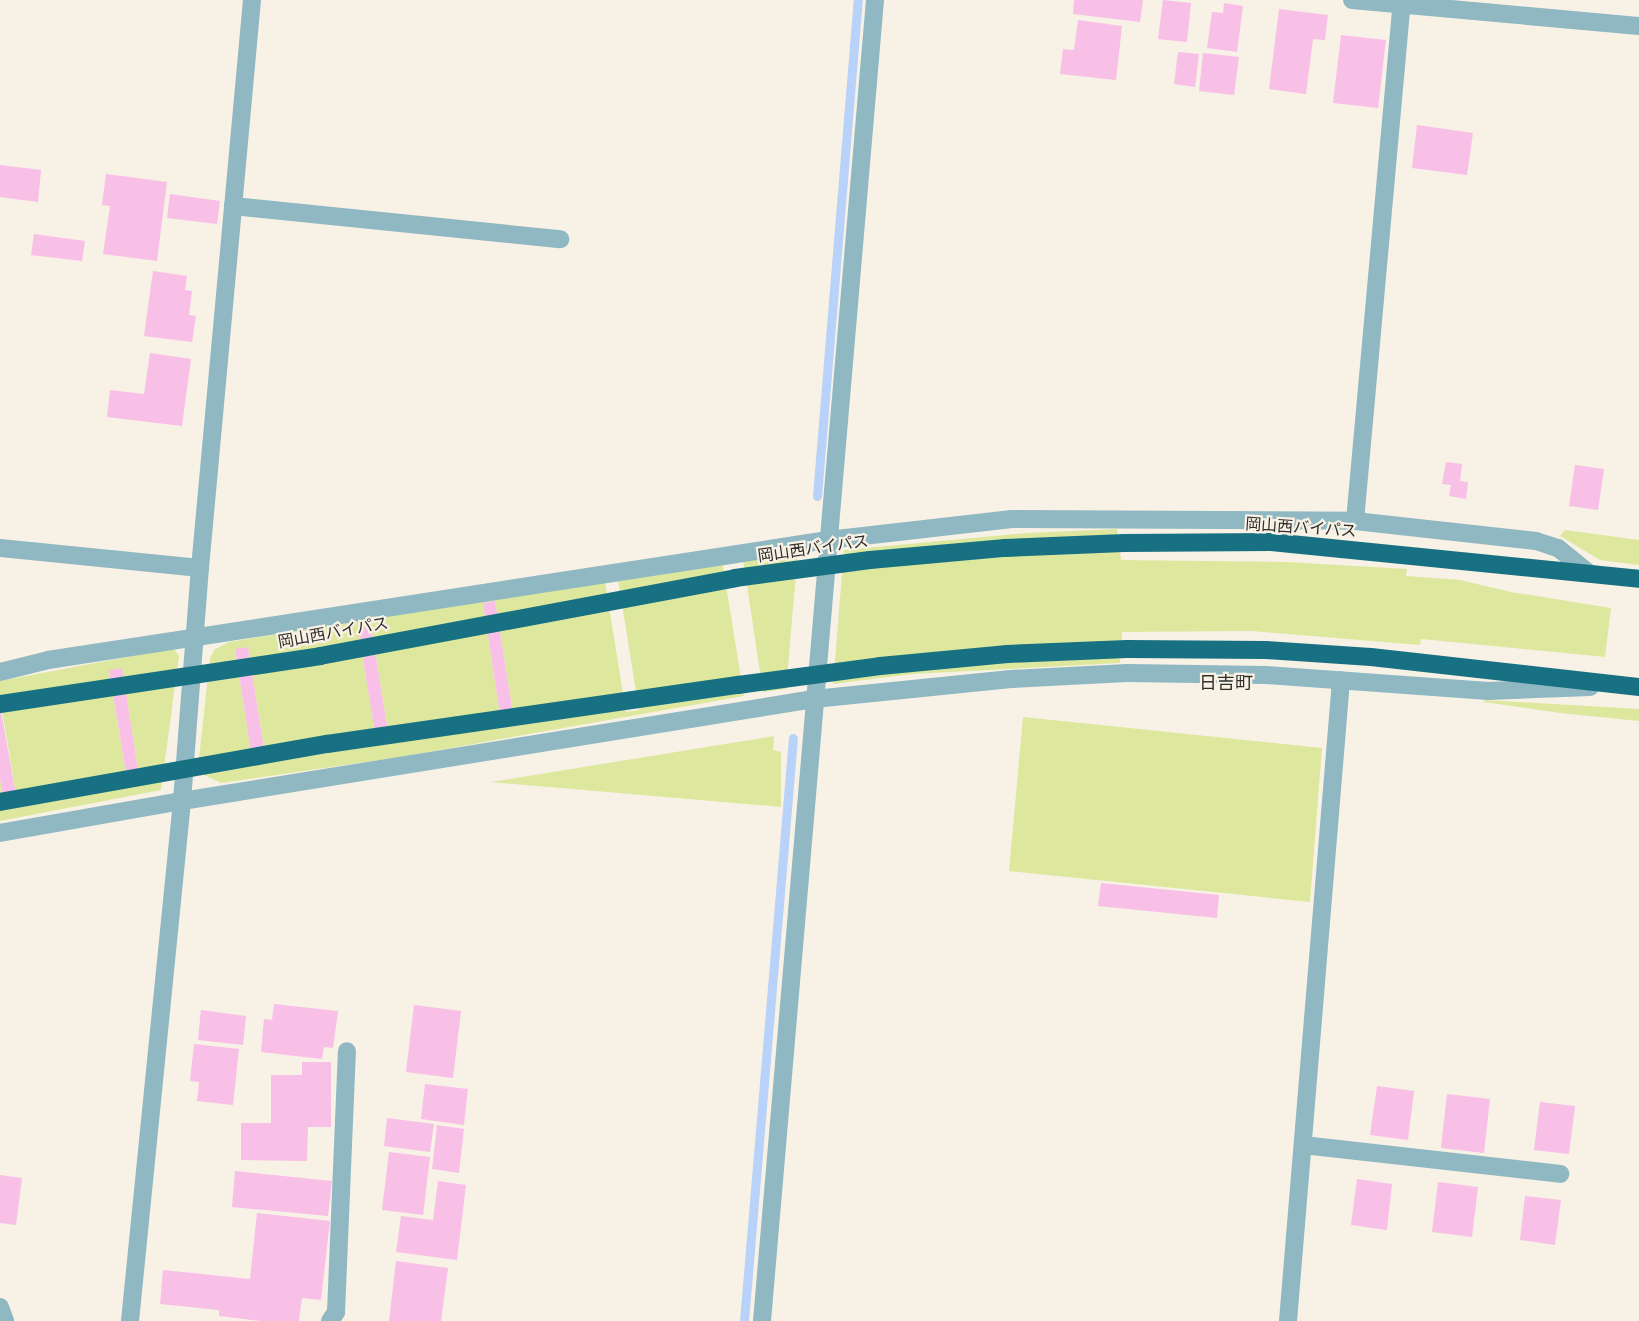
<!DOCTYPE html>
<meta charset="utf-8">
<style>
body{margin:0}
#map{position:relative;width:1639px;height:1321px;overflow:hidden;background:#f8f1e6;font-family:Lato,"Noto Sans JP",sans-serif}
div>[style]{position:absolute}
[style*='--x']{left:calc(var(--x)*1px);top:calc(var(--y)*1px);width:calc(var(--w)*1px);rotate:calc(var(--a)*1deg)}
.green>*{inset:0;background:#dde89e}
.stream>*{height:9px;margin:-4.5px;padding:0 4.5px;transform-origin:4.5px;border-radius:4.5px;background:#b9d2fa}
.building>*{inset:0;background:#f8bfe7}
.street>*{height:18px;margin:-9px;padding:0 9px;transform-origin:9px;border-radius:9px;background:#8fb8c2}
.highway>*{height:18px;margin:-9px;padding:0 9px;transform-origin:9px;border-radius:9px;background:#187182}
.highway-bridge>*{height:18px;margin:-9px;padding:0 9px;transform-origin:9px;border-radius:9px;background:#187182}
span{translate:-50% -50%;white-space:nowrap;text-align:center;line-height:1.15;-webkit-text-stroke:4.5px #f8f1e6;paint-order:stroke}
.street-label{font-size:16px;color:#312e2a}
.neighbourhood-label{font-size:18px;color:#312e2a}
</style>
<div id="map">
<div class="green">
<i style="clip-path:polygon(1117px 529px,1121px 560px,1286px 562px,1407px 569px,1406px 576px,1460px 580px,1511px 592px,1611px 608px,1605px 657px,1421px 639px,1420px 645px,1251px 631px,1122px 632px,1120px 663px,912px 674px,833px 684px,844px 550px,1027px 533px)"></i>
<i style="clip-path:polygon(1565px 530px,1639px 540px,1639px 565px,1600px 560px,1560px 536px)"></i>
<i style="clip-path:polygon(798px 551px,786px 689px,763px 692px,743px 559px)"></i>
<i style="clip-path:polygon(evenodd,722px 561px,744px 696px,400px 757px,221px 783px,204px 775px,199px 758px,210px 658px,214px 650px,229px 642px,722px 561px,618px 580px,639px 710px,626px 712px,605px 582px,618px 580px,722px 561px,495px 601px,515px 726px,502px 728px,483px 603px,495px 601px,722px 561px,371px 626px,390px 744px,377px 745px,358px 629px,371px 626px,722px 561px,248px 647px,266px 762px,253px 764px,235px 650px,248px 647px)"></i>
<i style="clip-path:polygon(evenodd,169px 649px,175px 650px,179px 656px,161px 790px,0 821px,0 779px,5px 808px,18px 806px,0 698px,0 681px,169px 649px,122px 669px,140px 783px,128px 785px,109px 671px,122px 669px)"></i>
<i style="clip-path:polygon(1484px 700px,1639px 709px,1639px 721px,1560px 713px,1484px 702px)"></i>
<i style="clip-path:polygon(1023px 717px,1322px 748px,1310px 902px,1009px 871px)"></i>
<i style="clip-path:polygon(774px 736px,773px 750px,781px 752px,781px 807px,491px 782px)"></i>
</div>
<div class="stream">
<i style="--x:817;--y:496;--w:498;--a:-85.3"></i>
<i style="--x:744;--y:1321;--w:585;--a:-85.2"></i>
</div>
<div class="building">
<i style="clip-path:polygon(1074px 0,1143px 0,1140px 22px,1073px 14px)"></i>
<i style="clip-path:polygon(1163px 0,1191px 3px,1187px 42px,1158px 39px)"></i>
<i style="clip-path:polygon(1224px 3px,1243px 6px,1237px 52px,1207px 48px,1212px 12px,1223px 13px)"></i>
<i style="clip-path:polygon(1279px 9px,1328px 15px,1325px 40px,1313px 39px,1306px 94px,1269px 89px)"></i>
<i style="clip-path:polygon(1078px 20px,1122px 26px,1116px 80px,1060px 74px,1063px 49px,1074px 50px)"></i>
<i style="clip-path:polygon(1341px 35px,1386px 40px,1378px 108px,1333px 103px)"></i>
<i style="clip-path:polygon(1178px 52px,1199px 54px,1195px 87px,1174px 84px)"></i>
<i style="clip-path:polygon(1203px 53px,1239px 57px,1234px 95px,1199px 91px)"></i>
<i style="clip-path:polygon(1417px 125px,1473px 133px,1467px 175px,1412px 168px)"></i>
<i style="clip-path:polygon(0 165px,41px 170px,38px 202px,0 197px)"></i>
<i style="clip-path:polygon(106px 174px,167px 182px,157px 261px,103px 254px,110px 206px,102px 205px)"></i>
<i style="clip-path:polygon(170px 194px,220px 201px,217px 224px,167px 218px)"></i>
<i style="clip-path:polygon(34px 234px,85px 241px,82px 261px,31px 255px)"></i>
<i style="clip-path:polygon(153px 271px,187px 276px,185px 290px,192px 291px,189px 315px,196px 316px,192px 342px,144px 336px)"></i>
<i style="clip-path:polygon(150px 353px,191px 359px,182px 426px,107px 417px,110px 390px,144px 394px)"></i>
<i style="clip-path:polygon(1446px 462px,1462px 464px,1460px 481px,1468px 482px,1466px 499px,1449px 496px,1451px 485px,1442px 484px)"></i>
<i style="clip-path:polygon(1575px 465px,1604px 469px,1598px 510px,1569px 506px)"></i>
<i style="clip-path:polygon(495px 601px,515px 726px,502px 728px,483px 603px)"></i>
<i style="clip-path:polygon(371px 626px,390px 744px,377px 746px,358px 628px)"></i>
<i style="clip-path:polygon(248px 647px,266px 762px,253px 765px,235px 649px)"></i>
<i style="clip-path:polygon(122px 668px,140px 783px,128px 785px,109px 670px)"></i>
<i style="clip-path:polygon(0 705px,18px 806px,5px 808px,0 779px)"></i>
<i style="clip-path:polygon(1101px 883px,1219px 895px,1217px 918px,1098px 906px)"></i>
<i style="clip-path:polygon(274px 1004px,338px 1011px,333px 1048px,324px 1047px,322px 1059px,261px 1052px,264px 1019px,272px 1020px)"></i>
<i style="clip-path:polygon(414px 1005px,461px 1011px,453px 1078px,406px 1072px)"></i>
<i style="clip-path:polygon(201px 1010px,246px 1016px,243px 1045px,198px 1040px)"></i>
<i style="clip-path:polygon(194px 1044px,239px 1049px,233px 1105px,197px 1101px,199px 1082px,190px 1081px)"></i>
<i style="clip-path:polygon(302px 1062px,331px 1062px,331px 1127px,308px 1127px,307px 1161px,241px 1160px,241px 1123px,271px 1123px,271px 1075px,302px 1075px)"></i>
<i style="clip-path:polygon(425px 1084px,468px 1089px,464px 1125px,421px 1119px)"></i>
<i style="clip-path:polygon(1377px 1086px,1414px 1091px,1408px 1140px,1370px 1135px)"></i>
<i style="clip-path:polygon(1447px 1094px,1490px 1099px,1484px 1153px,1441px 1148px)"></i>
<i style="clip-path:polygon(1540px 1102px,1575px 1106px,1569px 1154px,1534px 1150px)"></i>
<i style="clip-path:polygon(387px 1118px,434px 1124px,430px 1152px,384px 1146px)"></i>
<i style="clip-path:polygon(437px 1125px,464px 1129px,459px 1173px,432px 1169px)"></i>
<i style="clip-path:polygon(389px 1152px,430px 1157px,423px 1215px,382px 1210px)"></i>
<i style="clip-path:polygon(235px 1171px,332px 1181px,328px 1216px,232px 1207px)"></i>
<i style="clip-path:polygon(0 1175px,22px 1178px,16px 1225px,0 1223px)"></i>
<i style="clip-path:polygon(1357px 1179px,1392px 1184px,1387px 1230px,1351px 1225px)"></i>
<i style="clip-path:polygon(438px 1181px,466px 1185px,457px 1260px,396px 1252px,401px 1216px,433px 1220px)"></i>
<i style="clip-path:polygon(1438px 1182px,1478px 1187px,1472px 1237px,1432px 1232px)"></i>
<i style="clip-path:polygon(1525px 1196px,1561px 1200px,1555px 1245px,1520px 1240px)"></i>
<i style="clip-path:polygon(257px 1213px,330px 1221px,321px 1300px,302px 1298px,299px 1321px,261px 1321px,219px 1316px,219px 1310px,160px 1304px,163px 1270px,250px 1279px)"></i>
<i style="clip-path:polygon(396px 1261px,448px 1268px,441px 1321px,389px 1321px)"></i>
</div>
<div class="street">
<i style="--x:1352;--y:0;--w:288;--a:5.2"></i>
<i style="--x:233;--y:206;--w:329;--a:5.8"></i>
<i style="--x:1355;--y:521;--w:523;--a:-84.85"></i>
<i style="--x:0;--y:548;--w:201;--a:5.7"></i>
<i style="--x:0;--y:672;--w:49;--a:-14"></i>
<i style="--x:48;--y:660;--w:789;--a:-8.75"></i>
<i style="--x:828;--y:540;--w:185;--a:-6.5"></i>
<i style="--x:1012;--y:519;--w:343;--a:0.3"></i>
<i style="--x:1355;--y:521;--w:182;--a:6.3"></i>
<i style="--x:1536;--y:541;--w:23;--a:18"></i>
<i style="--x:1558;--y:548;--w:38;--a:39"></i>
<i style="--x:0;--y:833;--w:185;--a:-10"></i>
<i style="--x:182;--y:801;--w:640;--a:-9.17"></i>
<i style="--x:814;--y:699;--w:198;--a:-5.8"></i>
<i style="--x:1011;--y:679;--w:116;--a:-3"></i>
<i style="--x:1127;--y:673;--w:139;--a:0.8"></i>
<i style="--x:1266;--y:675;--w:223;--a:4.1"></i>
<i style="--x:1488;--y:691;--w:102;--a:-2.2"></i>
<i style="--x:1303;--y:1145;--w:259;--a:6.4"></i>
<i style="--x:0;--y:1307;--w:15;--a:70"></i>
<i style="--x:130;--y:1321;--w:523;--a:-84.29"></i>
<i style="--x:182;--y:801;--w:234;--a:-85.6"></i>
<i style="--x:200;--y:568;--w:570;--a:-84.77"></i>
<i style="--x:330;--y:1321;--w:11;--a:-56"></i>
<i style="--x:336;--y:1312;--w:261;--a:-87.6"></i>
<i style="--x:762;--y:1321;--w:1326;--a:-85.11"></i>
<i style="--x:1288;--y:1321;--w:643;--a:-85.27"></i>
</div>
<div class="highway">
<i style="--x:1124;--y:543;--w:147;--a:-0.4"></i>
<i style="--x:1271;--y:542;--w:370;--a:5.7"></i>
<i style="--x:1127;--y:649;--w:139;--a:0.4"></i>
<i style="--x:1266;--y:650;--w:105;--a:3.8"></i>
<i style="--x:1371;--y:657;--w:270;--a:6.4"></i>
</div>
<div class="highway-bridge">
<i style="--x:0;--y:704;--w:324;--a:-8.5"></i>
<i style="--x:320;--y:656;--w:422;--a:-10.6"></i>
<i style="--x:735;--y:578;--w:136;--a:-7.6"></i>
<i style="--x:870;--y:560;--w:136;--a:-5.1"></i>
<i style="--x:1005;--y:548;--w:119;--a:-2.4"></i>
<i style="--x:0;--y:802;--w:332;--a:-10.1"></i>
<i style="--x:327;--y:744;--w:415;--a:-8.2"></i>
<i style="--x:738;--y:685;--w:143;--a:-7.6"></i>
<i style="--x:880;--y:666;--w:128;--a:-5.4"></i>
<i style="--x:1007;--y:654;--w:120;--a:-2.4"></i>
</div>
<div class="street-label">
<span style="left:1301px;top:527px;rotate:4deg">岡山西バイパス</span>
<span style="left:813px;top:548px;rotate:-8deg">岡山西バイパス</span>
<span style="left:333px;top:632px;rotate:-10deg">岡山西バイパス</span>
</div>
<div class="neighbourhood-label">
<span style="left:1226px;top:682px">日吉町</span>
</div>
</div>
